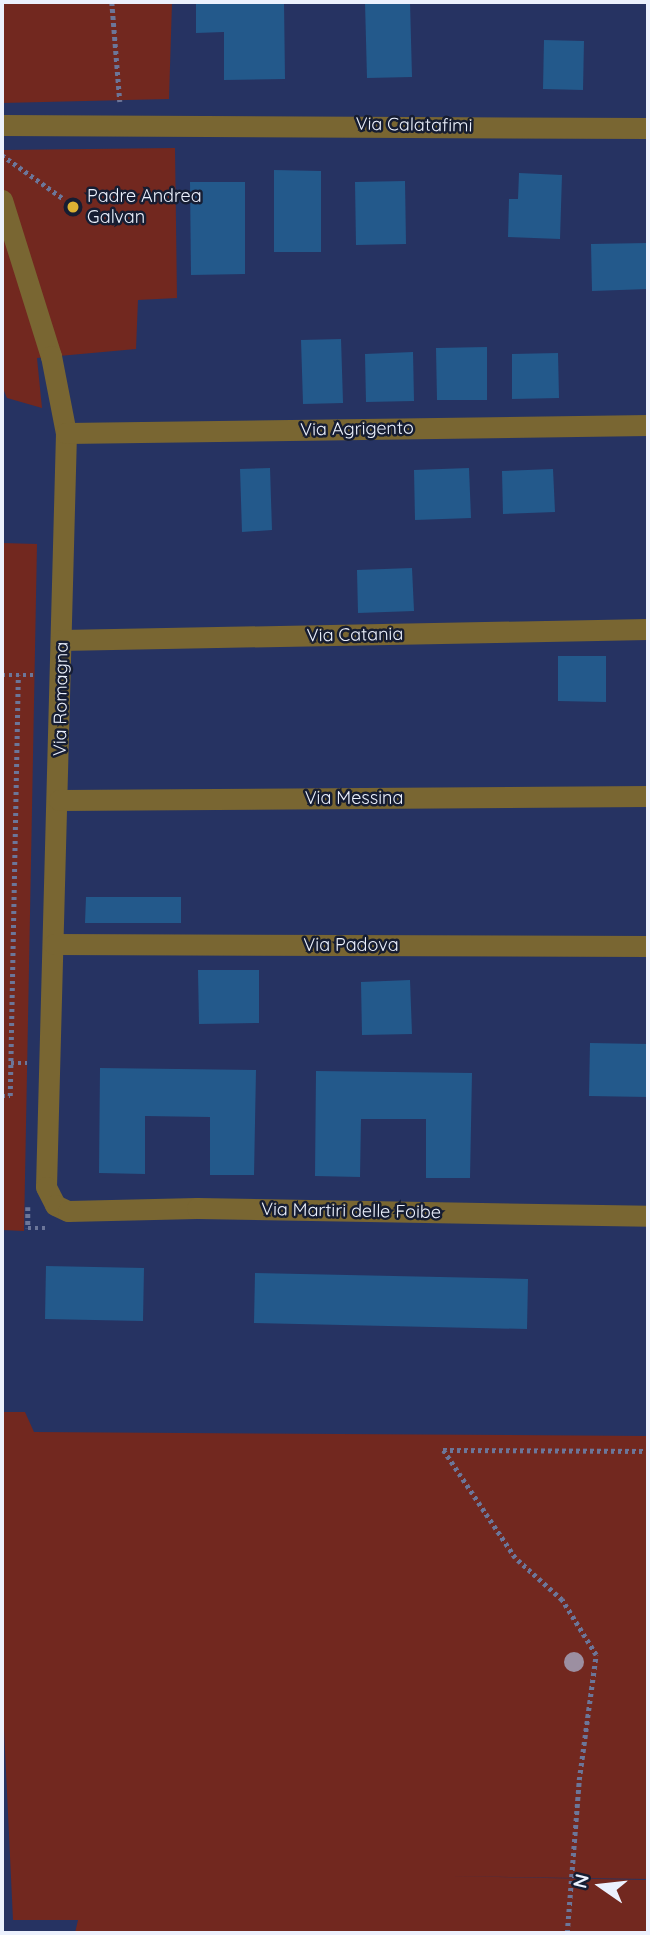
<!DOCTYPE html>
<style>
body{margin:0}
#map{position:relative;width:650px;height:1935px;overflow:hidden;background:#263362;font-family:Quicksand,sans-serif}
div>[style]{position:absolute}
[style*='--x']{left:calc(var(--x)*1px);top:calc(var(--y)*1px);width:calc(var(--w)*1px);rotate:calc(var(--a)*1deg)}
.green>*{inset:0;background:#72281f}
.building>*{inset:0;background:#23598b}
.path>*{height:4.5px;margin-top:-2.25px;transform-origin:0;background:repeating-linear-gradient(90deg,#6c7699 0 3.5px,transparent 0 7px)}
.street>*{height:21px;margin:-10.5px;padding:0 10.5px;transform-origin:10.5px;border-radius:10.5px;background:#796632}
.trees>*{width:20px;height:20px;margin:-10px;border-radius:50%;background:#9c8fa1}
.dots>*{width:19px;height:19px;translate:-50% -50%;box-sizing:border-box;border:4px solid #161d32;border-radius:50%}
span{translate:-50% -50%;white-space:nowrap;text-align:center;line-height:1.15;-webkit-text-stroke:5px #161d32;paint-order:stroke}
.street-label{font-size:18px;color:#ecf1fd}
.poi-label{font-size:18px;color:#ecf1fd}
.left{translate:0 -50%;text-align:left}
.frame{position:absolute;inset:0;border:4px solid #ecf1fd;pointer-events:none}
.north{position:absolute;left:566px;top:1851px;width:70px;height:70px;-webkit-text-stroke:5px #161d32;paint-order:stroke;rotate:284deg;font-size:19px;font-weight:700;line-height:28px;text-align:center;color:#ecf1fd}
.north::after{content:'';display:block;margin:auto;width:24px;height:32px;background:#ecf1fd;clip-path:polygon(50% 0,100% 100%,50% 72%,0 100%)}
</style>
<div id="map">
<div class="green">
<i style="clip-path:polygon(2px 2px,172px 2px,169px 99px,2px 103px)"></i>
<i style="clip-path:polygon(175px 148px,177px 298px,138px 300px,136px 349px,37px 358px,42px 408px,7px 398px,2px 386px,2px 150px)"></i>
<i style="clip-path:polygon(2px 543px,37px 544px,24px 1231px,2px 1230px)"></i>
<i style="clip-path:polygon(2px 1412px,25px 1412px,34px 1432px,648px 1436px,648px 1879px,448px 1876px,648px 1880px,648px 1933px,75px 1933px,78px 1920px,13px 1920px,2px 1686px)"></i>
</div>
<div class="building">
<i style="clip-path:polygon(196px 2px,284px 2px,285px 79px,224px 80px,224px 32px,196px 33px)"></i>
<i style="clip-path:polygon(365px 2px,410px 2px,412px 77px,367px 78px)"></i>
<i style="clip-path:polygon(544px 40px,584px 41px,583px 90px,543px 89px)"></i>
<i style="clip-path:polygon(274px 170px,321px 171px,321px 252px,274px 252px)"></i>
<i style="clip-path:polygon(519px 173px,562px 175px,560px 239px,508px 237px,509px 199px,518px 199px)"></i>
<i style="clip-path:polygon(405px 181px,406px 244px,356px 245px,355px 182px)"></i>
<i style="clip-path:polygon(190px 182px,245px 182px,245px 274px,191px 275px)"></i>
<i style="clip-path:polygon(648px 243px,648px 289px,592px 291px,591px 244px)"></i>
<i style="clip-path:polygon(341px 339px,343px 403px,303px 404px,301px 340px)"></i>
<i style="clip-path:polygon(487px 347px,487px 400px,437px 400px,436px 348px)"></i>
<i style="clip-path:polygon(413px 352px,414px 401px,366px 402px,365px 354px)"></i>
<i style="clip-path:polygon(558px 353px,559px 398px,512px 399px,512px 354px)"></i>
<i style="clip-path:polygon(270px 468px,272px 530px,242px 532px,240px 469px)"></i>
<i style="clip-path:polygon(469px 468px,471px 518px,415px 520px,414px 470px)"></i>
<i style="clip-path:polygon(553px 469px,555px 512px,503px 514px,502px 471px)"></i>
<i style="clip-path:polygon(412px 568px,414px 611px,358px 613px,357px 570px)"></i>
<i style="clip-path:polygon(558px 656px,606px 656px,606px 702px,558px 701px)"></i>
<i style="clip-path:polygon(86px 897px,181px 897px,181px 923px,85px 923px)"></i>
<i style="clip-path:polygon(198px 970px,259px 970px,259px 1023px,199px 1024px)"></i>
<i style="clip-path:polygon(410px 980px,412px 1034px,362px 1035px,361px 982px)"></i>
<i style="clip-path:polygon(590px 1043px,648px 1044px,648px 1097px,589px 1096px)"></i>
<i style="clip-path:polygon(100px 1068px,256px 1070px,254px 1175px,210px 1175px,210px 1117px,145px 1116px,145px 1174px,99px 1173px)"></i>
<i style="clip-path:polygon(316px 1071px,472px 1073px,470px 1178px,426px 1178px,426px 1119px,361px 1119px,360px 1177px,315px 1176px)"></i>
<i style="clip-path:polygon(46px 1266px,144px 1268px,143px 1321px,45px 1319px)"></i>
<i style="clip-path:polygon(255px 1273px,528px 1279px,527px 1329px,254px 1323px)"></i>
</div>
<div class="path">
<i style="--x:112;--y:2;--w:100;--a:85.4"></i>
<i style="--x:2;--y:155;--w:76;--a:35.4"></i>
<i style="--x:2;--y:675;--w:33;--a:0"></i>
<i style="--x:11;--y:1063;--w:16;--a:0"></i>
<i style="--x:2;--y:1096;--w:8;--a:0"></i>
<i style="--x:10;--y:1096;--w:421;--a:-88.9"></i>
<i style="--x:28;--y:1207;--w:21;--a:90"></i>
<i style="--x:28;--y:1228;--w:19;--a:0"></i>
<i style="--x:567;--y:1933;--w:153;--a:-85.5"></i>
<i style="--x:579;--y:1780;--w:126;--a:-82.3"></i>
<i style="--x:596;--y:1655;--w:65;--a:-121.7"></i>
<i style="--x:562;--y:1600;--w:63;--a:-138.2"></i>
<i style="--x:515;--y:1558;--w:130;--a:-123.7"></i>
<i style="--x:443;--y:1450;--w:205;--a:0.3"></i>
</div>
<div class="street">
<i style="--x:2;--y:125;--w:646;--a:0.27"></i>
<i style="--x:2;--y:200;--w:164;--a:72.6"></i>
<i style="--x:51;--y:356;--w:78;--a:79"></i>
<i style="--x:66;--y:433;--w:754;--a:91.52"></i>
<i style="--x:46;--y:1187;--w:20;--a:63"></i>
<i style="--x:55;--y:1205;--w:14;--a:25"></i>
<i style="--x:68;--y:1211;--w:129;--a:-1.3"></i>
<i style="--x:197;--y:1208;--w:451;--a:1"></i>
<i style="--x:66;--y:433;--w:582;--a:-0.79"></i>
<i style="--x:61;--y:640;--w:587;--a:-1.07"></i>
<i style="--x:59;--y:800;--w:589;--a:-0.39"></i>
<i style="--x:54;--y:944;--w:594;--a:0.19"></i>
</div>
<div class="trees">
<i style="left:574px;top:1662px"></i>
</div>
<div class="dots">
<i style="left:73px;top:207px;background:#dcb233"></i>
</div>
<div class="street-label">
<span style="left:414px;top:125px;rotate:1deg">Via Calatafimi</span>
<span style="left:357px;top:429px;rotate:-1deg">Via Agrigento</span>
<span style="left:355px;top:635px;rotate:-1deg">Via Catania</span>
<span style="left:61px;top:699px;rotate:-89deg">Via Romagna</span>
<span style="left:354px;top:798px">Via Messina</span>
<span style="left:351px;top:945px">Via Padova</span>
<span style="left:351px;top:1211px;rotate:1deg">Via Martiri delle Foibe</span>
</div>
<div class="poi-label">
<span class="left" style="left:87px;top:207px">Padre Andrea<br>Galvan</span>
</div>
<div class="frame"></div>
<div class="north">N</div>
</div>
